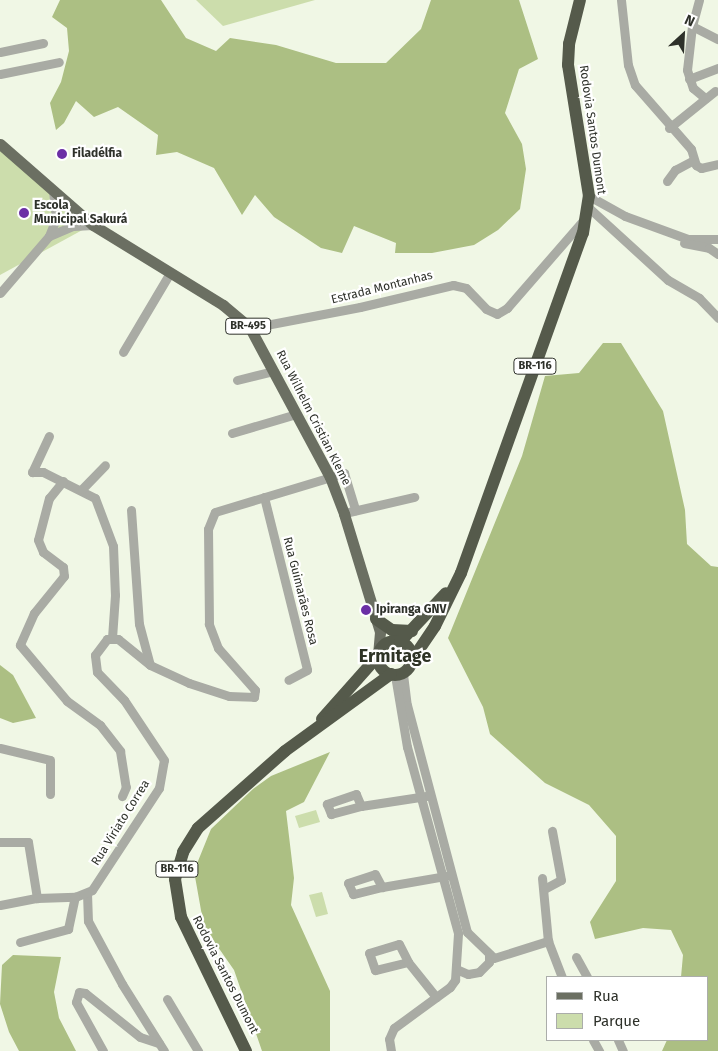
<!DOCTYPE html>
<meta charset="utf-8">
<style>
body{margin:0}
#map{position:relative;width:718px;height:1051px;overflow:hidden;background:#f0f7e5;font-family:"Fira Sans",sans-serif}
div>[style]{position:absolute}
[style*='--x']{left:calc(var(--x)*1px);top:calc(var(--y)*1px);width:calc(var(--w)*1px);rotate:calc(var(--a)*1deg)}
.green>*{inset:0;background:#ccddac}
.forest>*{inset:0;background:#acbf83}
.minor>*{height:9px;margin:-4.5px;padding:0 4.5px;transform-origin:4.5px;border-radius:4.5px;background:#a9aba4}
.major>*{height:11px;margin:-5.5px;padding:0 5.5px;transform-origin:5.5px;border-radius:5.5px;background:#6b6f62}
.highway>*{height:12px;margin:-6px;padding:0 6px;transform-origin:6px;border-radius:6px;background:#555a4b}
.highway>.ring{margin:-6px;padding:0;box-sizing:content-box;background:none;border:12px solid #555a4b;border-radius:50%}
.dots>*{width:14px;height:14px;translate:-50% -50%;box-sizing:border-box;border:2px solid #fff;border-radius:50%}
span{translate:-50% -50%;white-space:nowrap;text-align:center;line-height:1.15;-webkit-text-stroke:4.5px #fff;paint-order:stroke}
.shield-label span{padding:1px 4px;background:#fff;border:1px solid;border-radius:4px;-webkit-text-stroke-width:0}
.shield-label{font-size:11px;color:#2e312a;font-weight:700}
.street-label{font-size:12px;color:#2e312a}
.poi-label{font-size:12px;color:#2e312a;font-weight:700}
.left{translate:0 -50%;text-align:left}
.district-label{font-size:18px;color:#2e3325;font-weight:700}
.legend{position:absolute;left:546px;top:976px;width:162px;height:65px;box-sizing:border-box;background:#fff;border:1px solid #abadaa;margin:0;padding:6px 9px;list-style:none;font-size:15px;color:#2e312a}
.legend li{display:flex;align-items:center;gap:10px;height:25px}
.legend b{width:25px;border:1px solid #abadaa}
.north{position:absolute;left:658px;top:10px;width:50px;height:50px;-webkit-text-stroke:4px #fff;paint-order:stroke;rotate:25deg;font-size:14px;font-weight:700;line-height:20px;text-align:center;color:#2e312a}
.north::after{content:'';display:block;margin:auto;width:18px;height:22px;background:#2e312a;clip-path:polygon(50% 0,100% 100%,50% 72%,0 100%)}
</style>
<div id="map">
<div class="green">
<i style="clip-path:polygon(196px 0,315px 0,223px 26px)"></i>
<i style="clip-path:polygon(0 144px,97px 222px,0 275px)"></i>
<i style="clip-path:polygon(316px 810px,320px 822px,299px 828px,295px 816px)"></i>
<i style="clip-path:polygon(322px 892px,328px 914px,316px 917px,309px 895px)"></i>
</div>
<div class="forest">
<i style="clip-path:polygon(60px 0,161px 0,186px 38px,216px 51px,230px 38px,276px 45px,336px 63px,386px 63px,421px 29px,431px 0,519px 0,538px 59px,519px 69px,505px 113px,522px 144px,526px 169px,520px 209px,498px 230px,474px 245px,432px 253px,395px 253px,396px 243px,354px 226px,342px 253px,321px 248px,274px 217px,255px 195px,242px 215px,214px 168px,177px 152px,156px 155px,158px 135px,118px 107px,94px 117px,76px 101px,64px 123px,56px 130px,50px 103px,61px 82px,69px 51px,67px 28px,52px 17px)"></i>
<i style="clip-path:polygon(603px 343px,621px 343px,663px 411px,685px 510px,687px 544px,711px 566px,718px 567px,718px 1051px,662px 1051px,667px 1040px,707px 1040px,707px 977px,681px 977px,683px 955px,671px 930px,643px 928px,595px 939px,590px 922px,616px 881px,616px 836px,589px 805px,545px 783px,490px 734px,483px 707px,448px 638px,522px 456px,545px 376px,579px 373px)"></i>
<i style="clip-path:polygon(0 665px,13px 675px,36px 718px,13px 723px,0 718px)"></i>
<i style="clip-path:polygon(330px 752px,304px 802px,286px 811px,294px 878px,291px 905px,330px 991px,330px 1051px,262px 1051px,234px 970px,204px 927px,194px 871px,211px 829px,253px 789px,271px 776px)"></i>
<i style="clip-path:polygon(13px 955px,61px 957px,54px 992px,59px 1018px,76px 1051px,19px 1051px,9px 1032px,0 1004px,2px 965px)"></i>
</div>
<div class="minor">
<i style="--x:621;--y:0;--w:65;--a:83.9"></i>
<i style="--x:628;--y:65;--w:21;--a:71"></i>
<i style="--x:635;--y:85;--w:85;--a:48.8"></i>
<i style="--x:691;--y:149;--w:17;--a:73"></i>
<i style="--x:696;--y:165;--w:6;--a:31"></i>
<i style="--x:701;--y:168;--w:17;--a:-13"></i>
<i style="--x:699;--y:0;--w:27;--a:105"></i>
<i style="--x:692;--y:26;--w:29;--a:27"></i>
<i style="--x:692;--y:26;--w:44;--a:96.5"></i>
<i style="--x:687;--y:70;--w:19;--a:72"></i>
<i style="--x:693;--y:88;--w:16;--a:40"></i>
<i style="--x:0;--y:52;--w:44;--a:-11.8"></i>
<i style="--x:0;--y:74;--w:60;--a:-11.5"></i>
<i style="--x:689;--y:79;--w:31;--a:-21"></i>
<i style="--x:669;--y:128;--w:59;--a:-38.8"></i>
<i style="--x:667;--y:181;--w:14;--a:-54"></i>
<i style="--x:675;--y:170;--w:21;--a:-28"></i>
<i style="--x:589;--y:196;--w:41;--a:29.1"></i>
<i style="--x:625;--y:216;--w:67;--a:20.1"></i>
<i style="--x:688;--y:239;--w:30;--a:0"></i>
<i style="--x:588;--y:207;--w:108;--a:42.4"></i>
<i style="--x:668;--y:280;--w:36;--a:30"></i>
<i style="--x:699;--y:298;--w:28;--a:46"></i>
<i style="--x:49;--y:236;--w:18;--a:-68"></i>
<i style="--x:56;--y:219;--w:28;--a:-96"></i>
<i style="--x:684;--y:243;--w:25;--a:11"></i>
<i style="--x:709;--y:248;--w:11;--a:34"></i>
<i style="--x:0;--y:293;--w:75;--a:-49.3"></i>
<i style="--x:49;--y:236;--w:26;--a:-23"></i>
<i style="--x:73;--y:226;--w:20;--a:-3"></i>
<i style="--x:250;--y:328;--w:112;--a:-10.8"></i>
<i style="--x:360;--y:307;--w:96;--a:-13.3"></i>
<i style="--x:453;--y:285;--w:13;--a:13"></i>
<i style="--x:466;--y:288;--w:29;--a:46"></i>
<i style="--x:486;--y:309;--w:12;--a:24"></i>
<i style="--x:497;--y:314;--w:12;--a:-31"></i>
<i style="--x:507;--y:308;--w:121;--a:-49"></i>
<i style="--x:123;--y:352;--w:92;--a:-59.3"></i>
<i style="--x:237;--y:380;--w:38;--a:-14"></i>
<i style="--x:232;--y:433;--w:67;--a:-16.5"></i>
<i style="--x:49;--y:436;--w:40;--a:115"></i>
<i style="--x:32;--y:472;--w:11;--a:0"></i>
<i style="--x:43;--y:472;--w:58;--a:26.6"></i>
<i style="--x:95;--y:498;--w:51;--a:69.4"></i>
<i style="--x:113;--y:546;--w:49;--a:87.7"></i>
<i style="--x:115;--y:595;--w:43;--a:94"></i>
<i style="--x:63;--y:481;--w:22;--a:129"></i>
<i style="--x:49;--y:498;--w:43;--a:104.7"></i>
<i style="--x:38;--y:540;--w:13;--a:67"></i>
<i style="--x:43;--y:552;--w:25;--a:37"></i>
<i style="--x:63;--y:567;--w:9;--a:84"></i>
<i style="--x:64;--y:576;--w:48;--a:129"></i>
<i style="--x:34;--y:613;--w:35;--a:114"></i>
<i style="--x:20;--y:645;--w:73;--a:50"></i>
<i style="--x:67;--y:701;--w:41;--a:36"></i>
<i style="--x:100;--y:725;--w:33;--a:52"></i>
<i style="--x:120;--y:751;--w:36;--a:81"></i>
<i style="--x:126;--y:787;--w:10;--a:114"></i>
<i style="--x:82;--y:489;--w:33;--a:-46"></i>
<i style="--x:264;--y:497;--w:178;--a:76"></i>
<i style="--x:307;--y:670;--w:21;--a:152"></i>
<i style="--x:131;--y:510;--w:114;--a:86"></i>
<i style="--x:139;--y:624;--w:42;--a:75"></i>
<i style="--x:349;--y:512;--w:67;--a:-13"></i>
<i style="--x:403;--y:674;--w:31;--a:83"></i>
<i style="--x:407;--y:705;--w:235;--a:75.2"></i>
<i style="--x:467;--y:932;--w:37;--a:44"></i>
<i style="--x:494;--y:958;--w:57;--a:-17.5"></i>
<i style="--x:548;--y:941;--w:39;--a:69"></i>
<i style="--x:0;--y:748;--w:51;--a:13.5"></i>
<i style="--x:50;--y:760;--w:34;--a:90"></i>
<i style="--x:361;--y:806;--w:13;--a:-113"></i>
<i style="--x:356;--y:794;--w:31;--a:161"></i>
<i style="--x:327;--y:804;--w:11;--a:68"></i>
<i style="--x:331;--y:814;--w:31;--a:-15"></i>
<i style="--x:361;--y:806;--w:66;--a:-8.7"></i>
<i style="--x:0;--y:842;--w:28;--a:0"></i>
<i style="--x:28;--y:842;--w:57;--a:80.9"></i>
<i style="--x:542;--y:878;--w:63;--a:84.6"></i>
<i style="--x:382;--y:887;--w:30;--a:166"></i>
<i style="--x:353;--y:894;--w:12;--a:-114"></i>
<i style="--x:348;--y:883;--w:28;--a:-18"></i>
<i style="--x:375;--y:874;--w:15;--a:62"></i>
<i style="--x:382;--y:887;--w:65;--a:-9.8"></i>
<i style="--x:544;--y:889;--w:19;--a:-28"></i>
<i style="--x:561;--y:880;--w:50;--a:-100.4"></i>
<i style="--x:87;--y:893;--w:28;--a:88"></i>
<i style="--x:88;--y:921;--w:72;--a:61.6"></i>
<i style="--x:122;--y:984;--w:79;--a:57.9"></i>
<i style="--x:0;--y:905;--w:38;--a:-11"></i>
<i style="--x:37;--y:898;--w:38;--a:-2"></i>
<i style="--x:75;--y:897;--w:18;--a:-22"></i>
<i style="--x:92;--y:890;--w:122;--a:-56.7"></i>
<i style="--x:159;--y:788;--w:28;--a:-80"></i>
<i style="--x:164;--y:760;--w:72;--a:-123.7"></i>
<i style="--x:124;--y:700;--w:39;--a:-134"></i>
<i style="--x:97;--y:672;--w:17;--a:-97"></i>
<i style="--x:95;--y:655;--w:20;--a:-53"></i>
<i style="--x:107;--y:639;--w:11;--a:0"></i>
<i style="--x:118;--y:639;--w:41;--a:39.1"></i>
<i style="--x:150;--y:665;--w:43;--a:24.8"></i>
<i style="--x:189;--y:683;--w:42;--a:18"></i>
<i style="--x:229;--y:696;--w:25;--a:2"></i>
<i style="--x:254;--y:697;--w:7;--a:-82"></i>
<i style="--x:255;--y:690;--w:56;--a:-131.4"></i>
<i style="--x:218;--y:648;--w:26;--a:-111"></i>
<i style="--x:209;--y:624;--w:95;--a:-90.6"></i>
<i style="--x:208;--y:529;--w:18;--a:-68"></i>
<i style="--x:215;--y:512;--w:135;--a:-16.8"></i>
<i style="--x:344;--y:473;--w:39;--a:73"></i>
<i style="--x:20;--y:942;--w:50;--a:-15.2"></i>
<i style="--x:68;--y:929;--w:33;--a:-78"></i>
<i style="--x:576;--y:957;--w:23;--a:61"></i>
<i style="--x:408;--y:962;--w:34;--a:166"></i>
<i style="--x:375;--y:970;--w:18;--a:-109"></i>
<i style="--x:369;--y:953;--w:31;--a:-17"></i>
<i style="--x:399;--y:944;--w:20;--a:63"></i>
<i style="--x:408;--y:962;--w:45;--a:51.3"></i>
<i style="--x:456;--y:969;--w:13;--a:23"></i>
<i style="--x:468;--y:974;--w:11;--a:-10"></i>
<i style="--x:479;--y:972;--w:14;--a:-45"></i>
<i style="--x:489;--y:962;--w:8;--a:-90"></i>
<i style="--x:167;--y:999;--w:61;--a:59.2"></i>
<i style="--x:593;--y:1040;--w:13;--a:61"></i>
<i style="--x:618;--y:1040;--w:12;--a:66"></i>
<i style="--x:103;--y:1051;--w:56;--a:-118.9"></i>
<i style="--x:76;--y:1002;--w:10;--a:-73"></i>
<i style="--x:79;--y:992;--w:6;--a:9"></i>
<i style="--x:85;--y:993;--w:70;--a:38.7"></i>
<i style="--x:140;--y:1037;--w:20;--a:18"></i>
<i style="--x:391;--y:1051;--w:12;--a:-99"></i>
<i style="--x:389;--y:1039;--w:12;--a:-66"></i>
<i style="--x:394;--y:1028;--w:69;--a:-36.2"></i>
<i style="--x:450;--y:987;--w:9;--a:-54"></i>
<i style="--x:455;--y:980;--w:47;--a:-86.3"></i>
<i style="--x:458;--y:933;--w:193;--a:-105.3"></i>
<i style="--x:407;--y:747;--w:73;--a:-99.5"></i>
</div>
<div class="major">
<i style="--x:0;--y:144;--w:123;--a:41.1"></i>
<i style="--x:93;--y:225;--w:153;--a:31.6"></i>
<i style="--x:223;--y:305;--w:35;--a:40"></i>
<i style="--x:250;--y:328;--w:169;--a:61.8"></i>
<i style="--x:330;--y:477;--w:40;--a:69"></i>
<i style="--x:344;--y:514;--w:123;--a:73"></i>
<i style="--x:380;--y:632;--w:24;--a:95"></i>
</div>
<div class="highway">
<i style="--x:376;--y:619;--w:19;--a:35"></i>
<i style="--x:392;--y:630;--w:20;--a:3"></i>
<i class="ring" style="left:378px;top:641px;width:22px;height:22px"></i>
<i style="--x:400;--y:642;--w:67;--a:-46.8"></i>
<i style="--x:412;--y:660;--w:41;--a:-55.9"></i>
<i style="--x:435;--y:626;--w:59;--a:-63.9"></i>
<i style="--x:461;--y:573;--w:361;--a:-70.3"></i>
<i style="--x:583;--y:233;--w:37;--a:-81"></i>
<i style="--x:589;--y:196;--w:133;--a:-99.1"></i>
<i style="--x:568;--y:65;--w:21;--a:-87"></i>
<i style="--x:569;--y:44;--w:45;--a:-76"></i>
<i style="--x:322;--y:719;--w:84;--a:-48.4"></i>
<i style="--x:246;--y:1051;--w:149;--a:-115.9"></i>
<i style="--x:181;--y:917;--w:38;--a:-99"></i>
<i style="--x:175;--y:879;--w:28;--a:-73"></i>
<i style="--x:183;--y:852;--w:28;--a:-58"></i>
<i style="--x:198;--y:828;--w:116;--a:-41.5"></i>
<i style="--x:285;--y:751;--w:131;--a:-36"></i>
</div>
<div class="dots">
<i style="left:62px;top:154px;background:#6b2fa5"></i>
<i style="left:24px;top:213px;background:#6b2fa5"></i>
<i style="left:366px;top:610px;background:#6b2fa5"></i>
</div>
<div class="shield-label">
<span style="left:248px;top:326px">BR-495</span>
<span style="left:535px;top:366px">BR-116</span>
<span style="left:177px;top:869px">BR-116</span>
</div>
<div class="street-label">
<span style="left:592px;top:130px;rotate:82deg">Rodovia Santos Dumont</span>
<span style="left:382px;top:288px;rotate:-14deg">Estrada Montanhas</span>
<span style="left:313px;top:418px;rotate:63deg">Rua Wilhelm Cristian Kleme</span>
<span style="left:300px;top:591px;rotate:76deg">Rua Guimarães Rosa</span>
<span style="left:121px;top:823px;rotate:-58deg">Rua Viriato Correa</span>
<span style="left:225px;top:975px;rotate:63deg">Rodovia Santos Dumont</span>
</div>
<div class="poi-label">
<span class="left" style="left:72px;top:154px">Filadélfia</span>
<span class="left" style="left:34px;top:213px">Escola<br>Municipal Sakurá</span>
<span class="left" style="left:376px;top:610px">Ipiranga GNV</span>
</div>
<div class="district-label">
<span style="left:395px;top:656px">Ermitage</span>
</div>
<ul class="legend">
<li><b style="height:6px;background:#6b6f62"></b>Rua</li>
<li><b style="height:14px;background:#ccddac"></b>Parque</li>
</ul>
<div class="north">N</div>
</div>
